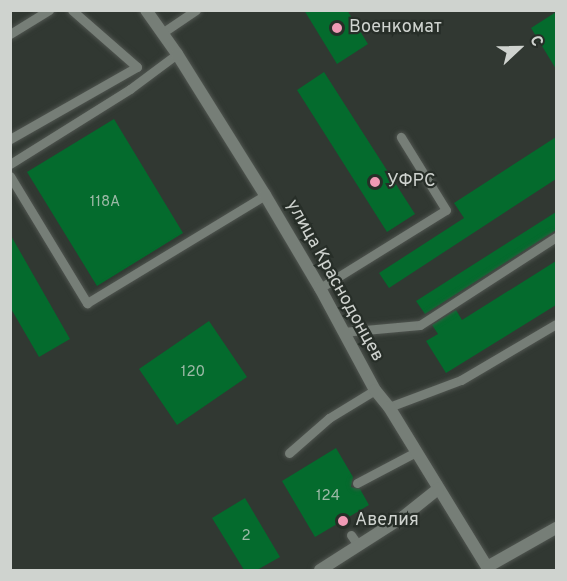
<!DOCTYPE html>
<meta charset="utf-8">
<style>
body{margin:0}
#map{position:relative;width:567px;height:581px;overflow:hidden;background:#313832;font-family:Overpass,sans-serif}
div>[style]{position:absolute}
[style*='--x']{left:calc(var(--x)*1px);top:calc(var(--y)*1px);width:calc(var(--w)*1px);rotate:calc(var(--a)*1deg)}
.building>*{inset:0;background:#046b2d}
.roads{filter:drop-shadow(0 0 2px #505550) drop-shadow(0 0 2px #505550)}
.lane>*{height:9px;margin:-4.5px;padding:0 4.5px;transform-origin:4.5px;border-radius:4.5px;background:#767e77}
.street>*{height:12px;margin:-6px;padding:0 6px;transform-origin:6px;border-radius:6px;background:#767e77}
.dots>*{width:16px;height:16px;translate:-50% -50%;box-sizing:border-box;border:3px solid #272e28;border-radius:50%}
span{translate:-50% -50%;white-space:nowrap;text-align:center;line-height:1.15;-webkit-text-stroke:4.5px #272e28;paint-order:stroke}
.number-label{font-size:15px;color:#9cb9a6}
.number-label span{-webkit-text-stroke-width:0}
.poi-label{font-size:18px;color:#cfd3cf}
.left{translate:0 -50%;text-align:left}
.street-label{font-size:18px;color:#cfd3cf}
.frame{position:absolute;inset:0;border:12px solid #cfd3cf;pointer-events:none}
.north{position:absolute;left:489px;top:18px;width:60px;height:60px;-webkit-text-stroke:4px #272e28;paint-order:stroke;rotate:68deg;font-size:16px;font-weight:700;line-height:24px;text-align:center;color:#cfd3cf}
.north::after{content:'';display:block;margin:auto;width:21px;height:27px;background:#cfd3cf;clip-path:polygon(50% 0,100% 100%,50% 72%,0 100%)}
</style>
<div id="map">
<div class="building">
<i style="clip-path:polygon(304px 10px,347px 10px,368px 44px,337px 64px)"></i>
<i style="clip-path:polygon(556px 12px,556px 69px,531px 28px)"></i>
<i style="clip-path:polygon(324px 72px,415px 214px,387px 232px,297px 90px)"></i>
<i style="clip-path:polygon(114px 119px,183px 233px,97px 286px,27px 172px)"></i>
<i style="clip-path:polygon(556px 137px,556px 179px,389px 288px,379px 273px,464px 218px,454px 203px)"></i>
<i style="clip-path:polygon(556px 212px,556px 230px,425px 314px,416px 301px)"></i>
<i style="clip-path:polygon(10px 234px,70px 339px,39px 357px,10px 307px)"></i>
<i style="clip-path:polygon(556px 261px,556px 305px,446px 373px,426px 341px,438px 334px,432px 325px,456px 310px,462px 320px)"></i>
<i style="clip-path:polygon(209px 321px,247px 377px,177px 425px,139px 369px)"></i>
<i style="clip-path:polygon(336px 448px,353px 477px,351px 487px,360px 489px,369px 505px,315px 537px,282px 481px)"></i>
<i style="clip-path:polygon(245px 498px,280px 557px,257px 570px,244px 570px,212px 518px)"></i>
</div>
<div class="roads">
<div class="lane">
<i style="--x:162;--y:33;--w:41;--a:-34.1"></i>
<i style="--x:10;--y:34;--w:46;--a:-31.6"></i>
<i style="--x:10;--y:139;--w:146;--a:-29.6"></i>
<i style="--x:137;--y:67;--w:86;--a:-138.8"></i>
<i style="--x:10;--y:164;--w:142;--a:-32"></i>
<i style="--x:130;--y:89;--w:59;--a:-36.7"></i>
<i style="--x:10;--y:176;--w:149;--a:58.8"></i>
<i style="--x:87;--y:303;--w:208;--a:-31.2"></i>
<i style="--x:320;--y:288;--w:148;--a:-31.8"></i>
<i style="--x:446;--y:210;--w:86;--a:-121.7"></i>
<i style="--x:343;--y:332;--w:77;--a:-5.2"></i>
<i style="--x:420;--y:325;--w:162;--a:-32.9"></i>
<i style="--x:389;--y:407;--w:77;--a:-20.6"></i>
<i style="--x:461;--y:380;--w:110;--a:-30.5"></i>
<i style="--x:289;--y:453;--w:53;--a:-41.2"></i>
<i style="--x:329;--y:418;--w:54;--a:-31.3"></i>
<i style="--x:357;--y:483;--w:67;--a:-27.7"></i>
<i style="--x:351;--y:535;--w:12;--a:55"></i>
</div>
<div class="street">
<i style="--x:146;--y:10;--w:54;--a:54.8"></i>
<i style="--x:177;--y:54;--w:166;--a:58"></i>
<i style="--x:265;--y:195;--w:108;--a:59.4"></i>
<i style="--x:320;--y:288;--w:116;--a:61.7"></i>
<i style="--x:375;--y:390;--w:22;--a:51"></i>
<i style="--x:389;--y:407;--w:191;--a:58.5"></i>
<i style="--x:487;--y:567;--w:79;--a:-29.5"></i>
<i style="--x:320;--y:570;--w:98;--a:-32.6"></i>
<i style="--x:403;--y:517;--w:45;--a:-38.7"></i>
</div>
</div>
<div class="dots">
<i style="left:337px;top:28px;background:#f09ab5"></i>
<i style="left:375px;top:182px;background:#f09ab5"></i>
<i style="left:343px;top:521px;background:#f09ab5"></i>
</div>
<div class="number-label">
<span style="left:105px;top:203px">118А</span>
<span style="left:193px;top:373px">120</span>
<span style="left:328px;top:497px">124</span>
<span style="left:246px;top:537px">2</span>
</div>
<div class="poi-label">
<span class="left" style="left:349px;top:28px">Военкомат</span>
<span class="left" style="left:387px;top:182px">УФРС</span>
<span class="left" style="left:355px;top:521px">Авелия</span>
</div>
<div class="street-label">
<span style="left:334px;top:281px;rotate:61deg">улица Краснодонцев</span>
</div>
<div class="frame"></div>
<div class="north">С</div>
</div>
